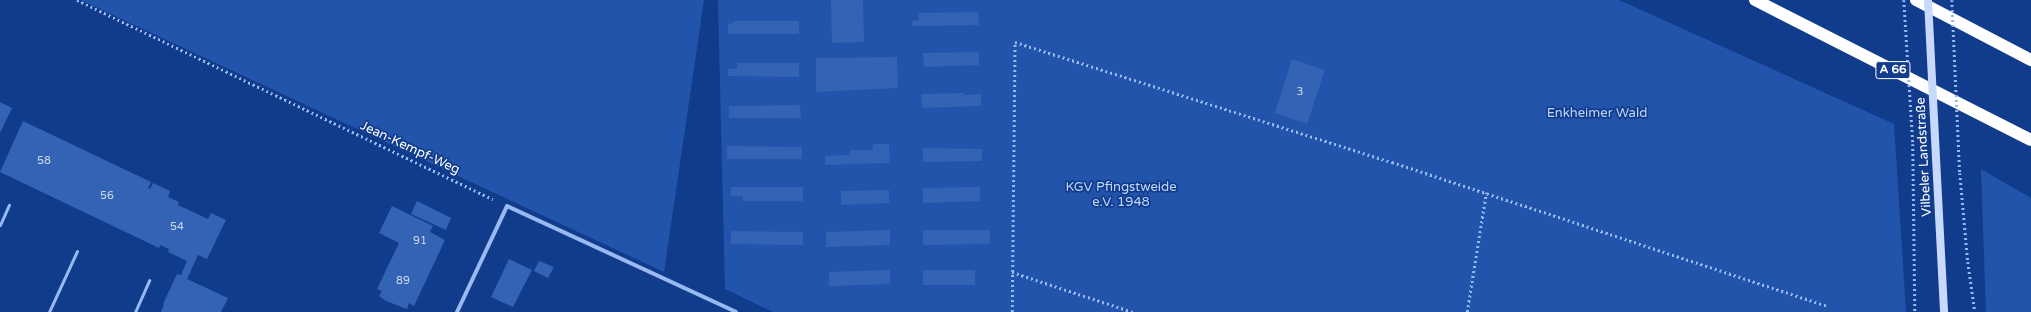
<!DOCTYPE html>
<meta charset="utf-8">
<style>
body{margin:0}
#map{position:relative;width:2031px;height:312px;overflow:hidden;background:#113c8c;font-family:"Varela Round",sans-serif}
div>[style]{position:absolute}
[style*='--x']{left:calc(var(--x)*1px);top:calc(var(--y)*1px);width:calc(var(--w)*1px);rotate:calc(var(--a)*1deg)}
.green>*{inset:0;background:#2254ab}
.building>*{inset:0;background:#3462b4}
.path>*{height:2.5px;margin-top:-1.25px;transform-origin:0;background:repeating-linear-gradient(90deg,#98b9f2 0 2px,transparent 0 5px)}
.lane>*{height:3px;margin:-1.5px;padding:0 1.5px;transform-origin:1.5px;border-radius:1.5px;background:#98b9f2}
.street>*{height:4px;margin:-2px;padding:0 2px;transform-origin:2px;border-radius:2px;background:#98b9f2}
.secondary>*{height:8px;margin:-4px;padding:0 4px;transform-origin:4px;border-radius:4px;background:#c7d9fc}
.highway>*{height:12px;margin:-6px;padding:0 6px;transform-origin:6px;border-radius:6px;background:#fff}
.path-bridge>*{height:2.5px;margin-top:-1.25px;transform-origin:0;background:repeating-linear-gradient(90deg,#98b9f2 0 2px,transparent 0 5px)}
.secondary-bridge>*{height:8px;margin:-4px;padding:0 4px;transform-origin:4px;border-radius:4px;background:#c7d9fc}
span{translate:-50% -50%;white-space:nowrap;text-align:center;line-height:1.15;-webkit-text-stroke:3.5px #113c8c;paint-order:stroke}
.number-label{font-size:11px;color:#ccd8ec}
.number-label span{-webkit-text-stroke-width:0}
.shield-label span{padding:1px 3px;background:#113c8c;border:1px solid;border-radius:3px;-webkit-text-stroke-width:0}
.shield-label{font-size:12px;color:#fff;font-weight:700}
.park-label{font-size:13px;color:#bfd6fd}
.street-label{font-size:13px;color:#fff}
</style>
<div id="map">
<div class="green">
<i style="clip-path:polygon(82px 0,704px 0,664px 272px,81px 0)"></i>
<i style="clip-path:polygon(718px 0,1619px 0,1894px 124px,1906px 312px,773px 312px,725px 289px)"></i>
<i style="clip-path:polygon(1981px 169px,2031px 198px,2031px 312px,1986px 312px)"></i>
</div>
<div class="building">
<i style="clip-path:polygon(831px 0,863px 0,864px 42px,832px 43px)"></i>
<i style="clip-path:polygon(978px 12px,979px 25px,912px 26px,912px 21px,919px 20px,918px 13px)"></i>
<i style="clip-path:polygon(734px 21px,799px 21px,799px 34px,728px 34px,728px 24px,734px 23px)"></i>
<i style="clip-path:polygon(979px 52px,979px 65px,924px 67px,923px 53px)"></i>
<i style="clip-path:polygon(897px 57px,898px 88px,816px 92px,816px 58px)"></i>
<i style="clip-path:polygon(1292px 59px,1325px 70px,1307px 124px,1275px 113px)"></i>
<i style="clip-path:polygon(737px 63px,799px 63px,799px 77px,728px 76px,728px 69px,737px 69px)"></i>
<i style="clip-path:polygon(964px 93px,964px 95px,981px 94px,981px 106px,922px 108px,921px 94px)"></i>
<i style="clip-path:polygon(0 102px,12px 108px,0 133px)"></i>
<i style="clip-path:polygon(800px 105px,801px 118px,729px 118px,729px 106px)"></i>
<i style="clip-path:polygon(23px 121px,151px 182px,148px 188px,150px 189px,153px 183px,170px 191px,168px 197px,179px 202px,178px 205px,208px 219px,211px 213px,226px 220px,207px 259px,198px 255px,187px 279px,228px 298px,221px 312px,161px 312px,164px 305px,163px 304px,177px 274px,181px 275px,187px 261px,168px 252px,169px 249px,160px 245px,159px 248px,0 172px)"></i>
<i style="clip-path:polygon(873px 144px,889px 144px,890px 163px,825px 165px,825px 156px,850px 155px,850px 150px,873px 150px)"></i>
<i style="clip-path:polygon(727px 146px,802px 147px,802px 159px,727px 159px)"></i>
<i style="clip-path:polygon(923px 148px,982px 149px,982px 161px,923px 162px)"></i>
<i style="clip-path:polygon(731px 187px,803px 187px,803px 201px,743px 201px,743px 196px,731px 196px)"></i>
<i style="clip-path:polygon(980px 187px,980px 201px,923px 203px,923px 188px)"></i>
<i style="clip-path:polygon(889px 190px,889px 203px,841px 205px,841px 191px)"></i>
<i style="clip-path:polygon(417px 201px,451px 218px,446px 230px,411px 214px)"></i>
<i style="clip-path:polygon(392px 206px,433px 226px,430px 232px,445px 240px,414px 306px,409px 303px,407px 309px,386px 301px,379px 296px,382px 291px,377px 289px,399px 243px,379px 233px)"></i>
<i style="clip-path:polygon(890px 230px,890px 245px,826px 247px,826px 232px)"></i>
<i style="clip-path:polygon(923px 230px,990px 230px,990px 244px,923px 245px)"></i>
<i style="clip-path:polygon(731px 231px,803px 232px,803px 245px,731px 244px)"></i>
<i style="clip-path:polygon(509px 259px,532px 270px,513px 307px,491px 297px)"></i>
<i style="clip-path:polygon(539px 261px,554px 267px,548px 278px,534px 271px)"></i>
<i style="clip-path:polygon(890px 270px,890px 284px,829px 286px,829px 272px)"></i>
<i style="clip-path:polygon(923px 270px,975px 270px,975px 285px,923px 285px)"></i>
</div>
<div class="path">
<i style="--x:77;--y:0;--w:461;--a:25.6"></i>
<i style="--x:1913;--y:144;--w:168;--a:89.3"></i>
<i style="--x:1960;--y:173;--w:89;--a:84.9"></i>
<i style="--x:1968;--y:262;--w:50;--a:82"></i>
<i style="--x:1012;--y:272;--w:127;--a:18.3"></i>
<i style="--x:1012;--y:312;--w:270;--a:-89.4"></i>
<i style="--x:1015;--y:42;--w:396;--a:17.7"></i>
<i style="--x:1392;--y:162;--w:459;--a:18.3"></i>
<i style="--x:1467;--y:312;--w:121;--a:-80.9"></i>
</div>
<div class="lane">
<i style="--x:0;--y:225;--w:22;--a:-66"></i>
<i style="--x:49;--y:312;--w:67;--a:-65.3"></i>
<i style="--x:135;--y:312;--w:35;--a:-66"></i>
</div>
<div class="street">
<i style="--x:457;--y:312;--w:117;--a:-64.7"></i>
<i style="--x:507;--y:206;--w:252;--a:24.8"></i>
</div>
<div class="secondary">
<i style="--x:1936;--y:158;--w:154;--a:87"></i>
</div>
<div class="highway">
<i style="--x:1755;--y:0;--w:309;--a:26.9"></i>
<i style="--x:1916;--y:0;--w:130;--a:27.6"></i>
</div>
<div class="path-bridge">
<i style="--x:1904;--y:0;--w:144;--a:86.4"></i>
<i style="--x:1952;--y:0;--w:173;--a:87.4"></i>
</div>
<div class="secondary-bridge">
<i style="--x:1928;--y:0;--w:158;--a:87.1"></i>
</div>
<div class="number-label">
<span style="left:1300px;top:92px">3</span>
<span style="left:44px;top:161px">58</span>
<span style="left:107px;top:196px">56</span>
<span style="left:177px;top:227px">54</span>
<span style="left:420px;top:241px">91</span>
<span style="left:403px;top:281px">89</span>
</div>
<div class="shield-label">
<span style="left:1893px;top:70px">A 66</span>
</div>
<div class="park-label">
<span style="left:1597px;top:113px">Enkheimer Wald</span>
<span style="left:1121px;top:195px">KGV Pfingstweide<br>e.V. 1948</span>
</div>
<div class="street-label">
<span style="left:410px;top:148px;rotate:25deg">Jean-Kempf-Weg</span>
<span style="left:1924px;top:157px;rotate:-93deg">Vilbeler Landstraße</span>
</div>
</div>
